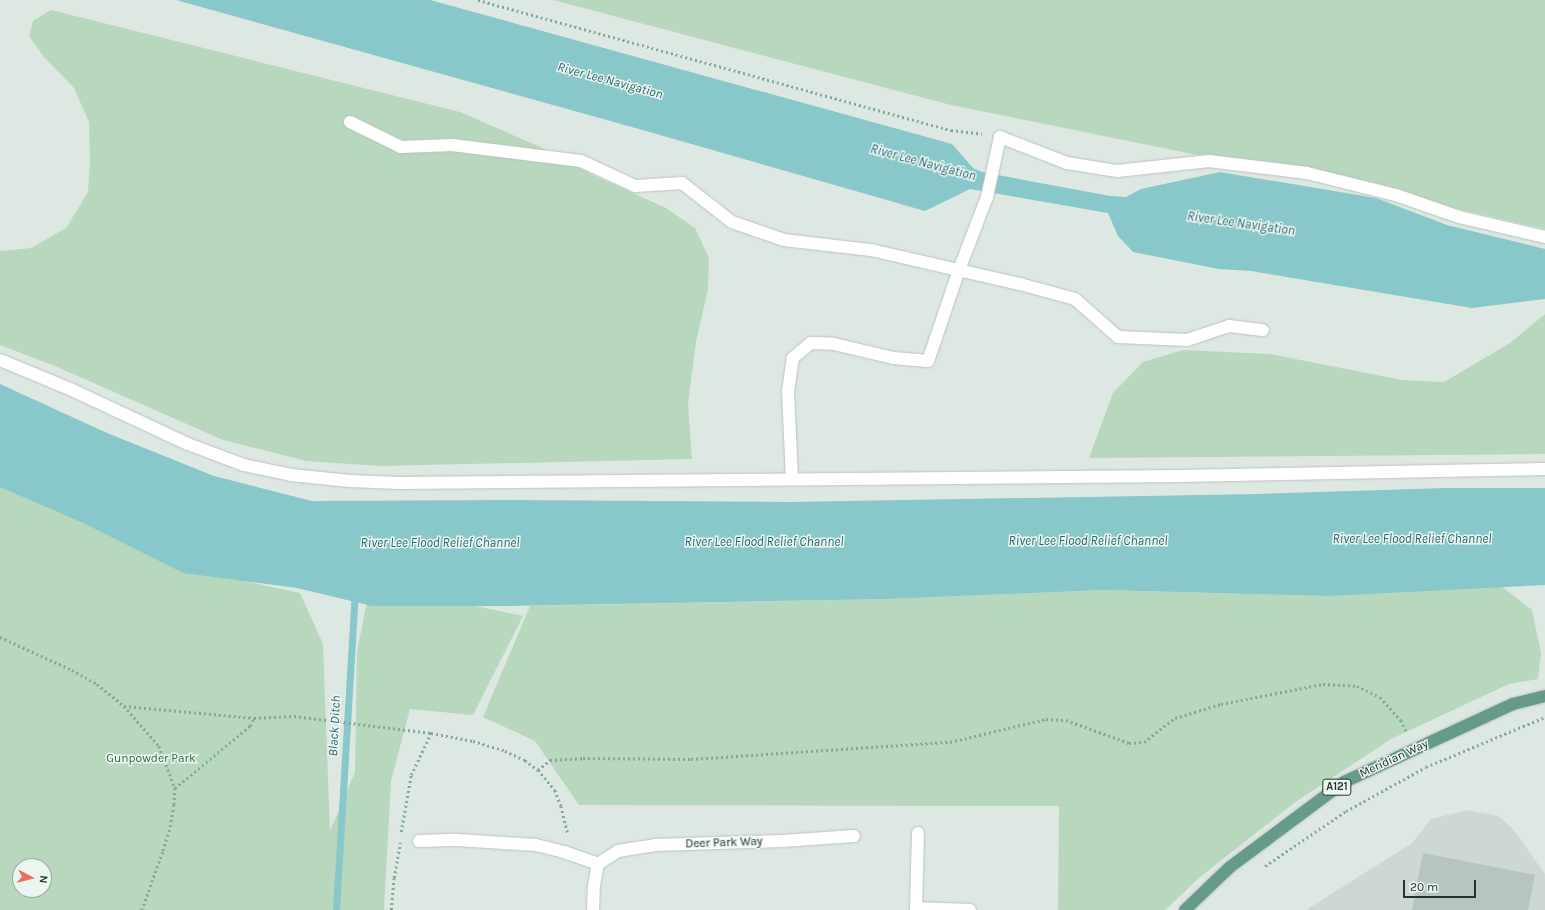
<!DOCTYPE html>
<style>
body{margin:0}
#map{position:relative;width:1545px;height:910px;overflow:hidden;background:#dee8e2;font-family:Karla,sans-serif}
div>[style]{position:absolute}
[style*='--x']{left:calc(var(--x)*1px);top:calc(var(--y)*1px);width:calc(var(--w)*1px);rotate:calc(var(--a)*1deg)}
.built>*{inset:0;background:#ccd8d1}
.green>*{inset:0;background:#b7d8bd}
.water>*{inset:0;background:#88c7ca}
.stream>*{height:7px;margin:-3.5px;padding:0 3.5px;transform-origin:3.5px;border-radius:3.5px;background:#88c7ca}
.building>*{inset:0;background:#b6c5be}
.path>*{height:2.5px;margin-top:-1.25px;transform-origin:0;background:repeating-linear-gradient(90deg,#80aa98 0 2px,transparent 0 5px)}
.roads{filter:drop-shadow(0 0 1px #bcc3c0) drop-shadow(0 0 1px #bcc3c0)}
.lane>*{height:12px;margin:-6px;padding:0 6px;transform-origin:6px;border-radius:6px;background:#fff}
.street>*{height:12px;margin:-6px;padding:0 6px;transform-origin:6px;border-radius:6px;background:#fff}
.primary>*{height:12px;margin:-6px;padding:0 6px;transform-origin:6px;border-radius:6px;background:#659b88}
span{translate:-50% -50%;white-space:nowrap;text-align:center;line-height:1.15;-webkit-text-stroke:3px #edf5f1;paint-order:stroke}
.shield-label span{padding:1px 3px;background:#edf5f1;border:1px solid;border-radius:3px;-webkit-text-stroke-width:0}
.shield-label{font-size:11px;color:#20362e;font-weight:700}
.park-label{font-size:12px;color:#2e6a3f}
.street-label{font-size:12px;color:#20362e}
.water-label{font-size:13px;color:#20686d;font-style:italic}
.north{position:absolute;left:12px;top:858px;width:40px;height:40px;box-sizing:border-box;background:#edf5f1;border:1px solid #9ba9a3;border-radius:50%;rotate:97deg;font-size:11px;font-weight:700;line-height:16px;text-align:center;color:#20362e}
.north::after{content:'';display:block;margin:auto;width:14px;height:18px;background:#e7715c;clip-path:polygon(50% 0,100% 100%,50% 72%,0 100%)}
.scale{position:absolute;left:1403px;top:880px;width:73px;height:18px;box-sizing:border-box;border:2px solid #20362e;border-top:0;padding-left:5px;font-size:12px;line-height:14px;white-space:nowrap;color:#20362e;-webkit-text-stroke:3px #edf5f1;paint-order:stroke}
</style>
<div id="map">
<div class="built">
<i style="clip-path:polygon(1467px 810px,1498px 816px,1513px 829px,1545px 874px,1545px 910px,1306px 910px,1412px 843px,1431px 819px)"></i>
</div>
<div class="green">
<i style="clip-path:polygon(553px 0,1545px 0,1545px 229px,1396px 195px,951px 105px)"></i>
<i style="clip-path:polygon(51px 10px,460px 112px,538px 146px,595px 176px,666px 208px,695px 228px,709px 258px,708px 289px,696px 342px,688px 403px,692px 459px,380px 466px,306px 461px,223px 440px,55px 366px,0 345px,0 251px,31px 248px,66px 228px,88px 192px,90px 163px,89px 122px,74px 88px,44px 57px,29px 36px,33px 21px)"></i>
<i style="clip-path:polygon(1545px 314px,1545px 454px,1089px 458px,1113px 393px,1143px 362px,1183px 350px,1270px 354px,1402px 380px,1444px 382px,1510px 343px)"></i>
<i style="clip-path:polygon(evenodd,0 485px,186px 568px,300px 593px,323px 644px,330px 831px,355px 772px,357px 652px,369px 591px,423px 595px,523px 616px,473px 715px,410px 709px,391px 781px,384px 910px,0 910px,0 485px,20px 866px,44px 866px,44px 890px,20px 890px,20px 866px)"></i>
<i style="clip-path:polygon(1501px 586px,1532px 610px,1541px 653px,1538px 679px,1509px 684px,1391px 739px,1297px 801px,1200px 877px,1165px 910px,1058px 910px,1059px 806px,579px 805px,535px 741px,483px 717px,530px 606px,890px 599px,1103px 590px,1329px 596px)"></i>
</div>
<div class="water">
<i style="clip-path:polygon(176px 0,430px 0,952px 144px,973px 168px,982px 172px,1110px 196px,1126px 197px,1141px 189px,1220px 172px,1376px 198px,1447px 225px,1545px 249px,1545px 299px,1472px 308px,1251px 271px,1219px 269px,1133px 252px,1118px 236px,1108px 213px,970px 189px,925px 211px,646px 131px)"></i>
<i style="clip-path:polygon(0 384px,107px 433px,214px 476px,312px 501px,511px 500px,790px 502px,1258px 494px,1447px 488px,1545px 488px,1545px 585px,1329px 596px,1103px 590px,890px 599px,504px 606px,372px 606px,297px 588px,183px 573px,83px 523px,0 487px)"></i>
</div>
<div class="stream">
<i style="--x:336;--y:910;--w:318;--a:-86.6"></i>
</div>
<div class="building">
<i style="clip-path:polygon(1423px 853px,1535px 875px,1528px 910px,1412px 910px)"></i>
</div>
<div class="path">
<i style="--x:478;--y:0;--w:491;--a:15.4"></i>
<i style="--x:951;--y:130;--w:31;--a:7"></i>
<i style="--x:0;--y:637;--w:79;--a:24.6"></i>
<i style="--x:72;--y:670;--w:29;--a:29"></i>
<i style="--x:97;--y:684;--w:35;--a:39"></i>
<i style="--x:124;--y:706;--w:53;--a:48.8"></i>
<i style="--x:159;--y:746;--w:45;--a:69.1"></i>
<i style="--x:175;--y:788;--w:17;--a:93"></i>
<i style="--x:174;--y:805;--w:20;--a:99"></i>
<i style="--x:171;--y:825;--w:28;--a:107"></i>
<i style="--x:163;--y:852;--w:62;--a:109.9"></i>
<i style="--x:124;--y:706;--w:131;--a:5.3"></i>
<i style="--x:538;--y:770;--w:16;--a:-40"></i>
<i style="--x:550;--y:760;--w:33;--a:-3"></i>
<i style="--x:583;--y:758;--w:108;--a:0.5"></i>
<i style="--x:691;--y:759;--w:260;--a:-3.8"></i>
<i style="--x:950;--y:742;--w:99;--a:-13.5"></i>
<i style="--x:1046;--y:719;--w:20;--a:3"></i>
<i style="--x:1066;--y:720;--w:67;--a:20.1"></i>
<i style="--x:1129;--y:743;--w:15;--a:-4"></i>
<i style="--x:1144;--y:742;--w:39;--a:-38"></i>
<i style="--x:1175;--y:718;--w:48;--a:-16.9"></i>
<i style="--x:1221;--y:704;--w:104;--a:-11.1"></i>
<i style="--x:1323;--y:684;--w:34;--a:3"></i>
<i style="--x:1357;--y:686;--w:25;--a:26"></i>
<i style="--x:1380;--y:697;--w:31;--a:48"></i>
<i style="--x:1401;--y:720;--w:14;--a:65"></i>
<i style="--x:175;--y:788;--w:97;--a:-39.6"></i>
<i style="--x:250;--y:726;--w:9;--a:-63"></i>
<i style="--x:254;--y:718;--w:40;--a:-2.9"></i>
<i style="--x:294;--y:716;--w:138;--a:7.1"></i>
<i style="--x:431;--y:733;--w:43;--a:10.8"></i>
<i style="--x:473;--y:741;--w:34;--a:17"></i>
<i style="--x:505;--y:751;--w:22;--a:24"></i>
<i style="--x:525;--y:760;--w:16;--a:38"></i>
<i style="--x:538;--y:770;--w:26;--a:50"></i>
<i style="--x:555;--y:790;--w:17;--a:69"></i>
<i style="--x:561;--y:806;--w:29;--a:76"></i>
<i style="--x:401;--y:832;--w:58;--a:-80"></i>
<i style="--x:411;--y:775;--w:47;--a:-64.5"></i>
<i style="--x:1265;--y:866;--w:98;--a:-34.2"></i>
<i style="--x:1346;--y:811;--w:91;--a:-28.8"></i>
<i style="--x:1426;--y:767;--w:129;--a:-22.8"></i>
<i style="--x:391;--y:910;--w:32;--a:-85"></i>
<i style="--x:394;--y:878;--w:36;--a:-80"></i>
</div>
<div class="roads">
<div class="lane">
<i style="--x:350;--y:122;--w:57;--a:26.1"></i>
<i style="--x:401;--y:147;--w:51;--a:-2.2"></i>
<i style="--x:452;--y:145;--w:130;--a:7.1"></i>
<i style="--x:581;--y:161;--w:60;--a:24.8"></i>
<i style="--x:635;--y:186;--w:47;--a:-3.7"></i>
<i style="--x:682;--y:183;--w:63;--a:38"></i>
<i style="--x:732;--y:222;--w:55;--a:19.1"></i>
<i style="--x:784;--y:240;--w:88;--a:6.6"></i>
<i style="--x:871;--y:250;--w:153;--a:12.9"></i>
<i style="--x:1020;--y:284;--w:57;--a:15.3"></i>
<i style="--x:1075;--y:299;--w:57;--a:41.5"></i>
<i style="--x:1118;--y:337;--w:69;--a:2.5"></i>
<i style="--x:1187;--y:340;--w:44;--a:-18.4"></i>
<i style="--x:1229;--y:326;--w:34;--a:7"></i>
<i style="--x:0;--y:360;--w:76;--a:22.5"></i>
<i style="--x:70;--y:389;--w:130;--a:25"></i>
<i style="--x:188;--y:444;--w:60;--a:20.6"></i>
<i style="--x:244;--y:465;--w:48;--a:12"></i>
<i style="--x:291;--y:475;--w:59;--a:5.8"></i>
<i style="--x:350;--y:481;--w:49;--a:2.3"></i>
<i style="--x:399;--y:483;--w:780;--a:-0.51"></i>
<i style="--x:1179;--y:476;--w:366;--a:-1.1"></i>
<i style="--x:792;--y:479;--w:87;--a:-92.6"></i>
<i style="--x:788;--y:392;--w:34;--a:-82"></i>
<i style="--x:793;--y:358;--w:23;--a:-40"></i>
<i style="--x:811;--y:343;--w:23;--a:2"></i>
<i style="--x:834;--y:344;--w:61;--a:13.3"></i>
<i style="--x:893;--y:358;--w:35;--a:5"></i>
<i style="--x:928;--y:361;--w:96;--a:-71.2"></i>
<i style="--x:959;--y:270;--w:78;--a:-69"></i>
<i style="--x:987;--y:197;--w:61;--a:-77.8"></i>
<i style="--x:1000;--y:137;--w:72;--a:21.2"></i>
<i style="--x:1067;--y:163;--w:51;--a:9.1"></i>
<i style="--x:1117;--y:171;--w:93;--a:-6.2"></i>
<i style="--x:1209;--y:161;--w:99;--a:7"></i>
<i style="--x:1307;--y:173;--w:92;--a:13.9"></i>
<i style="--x:1396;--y:195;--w:67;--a:19.2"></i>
<i style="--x:1459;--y:217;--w:88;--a:13.1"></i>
<i style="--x:918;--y:833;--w:75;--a:91.5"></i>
<i style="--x:916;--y:908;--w:54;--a:2.1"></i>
</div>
<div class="street">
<i style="--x:419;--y:841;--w:38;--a:-2"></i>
<i style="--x:457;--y:840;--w:79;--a:3.6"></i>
<i style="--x:536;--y:845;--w:29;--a:14"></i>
<i style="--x:564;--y:852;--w:36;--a:19"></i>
<i style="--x:593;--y:910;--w:25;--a:-88"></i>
<i style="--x:594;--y:885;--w:21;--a:-79"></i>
<i style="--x:598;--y:864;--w:24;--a:-33"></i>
<i style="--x:618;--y:851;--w:36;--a:-9"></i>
<i style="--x:654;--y:845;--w:129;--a:-1.8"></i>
<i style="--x:783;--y:841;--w:71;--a:-4"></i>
</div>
<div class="primary">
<i style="--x:1185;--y:910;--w:62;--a:-43.7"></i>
<i style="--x:1230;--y:867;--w:142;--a:-36.7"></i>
<i style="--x:1344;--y:782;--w:186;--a:-24.8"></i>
<i style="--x:1513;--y:704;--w:33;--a:-14"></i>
</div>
</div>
<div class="shield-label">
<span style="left:1337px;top:787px">A121</span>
</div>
<div class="park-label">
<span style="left:151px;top:759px">Gunpowder Park</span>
</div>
<div class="street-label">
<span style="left:1394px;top:759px;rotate:-25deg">Meridian Way</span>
<span style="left:724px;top:843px;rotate:-2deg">Deer Park Way</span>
</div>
<div class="water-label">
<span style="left:610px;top:81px;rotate:15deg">River Lee Navigation</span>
<span style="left:923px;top:163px;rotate:15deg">River Lee Navigation</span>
<span style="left:1241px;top:224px;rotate:8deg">River Lee Navigation</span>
<span style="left:1412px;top:539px">River Lee Flood Relief Channel</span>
<span style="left:1088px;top:541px">River Lee Flood Relief Channel</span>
<span style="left:764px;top:542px">River Lee Flood Relief Channel</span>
<span style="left:440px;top:543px">River Lee Flood Relief Channel</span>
<span style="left:335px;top:726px;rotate:-87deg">Black Ditch</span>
</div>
<div class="north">N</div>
<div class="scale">20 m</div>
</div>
